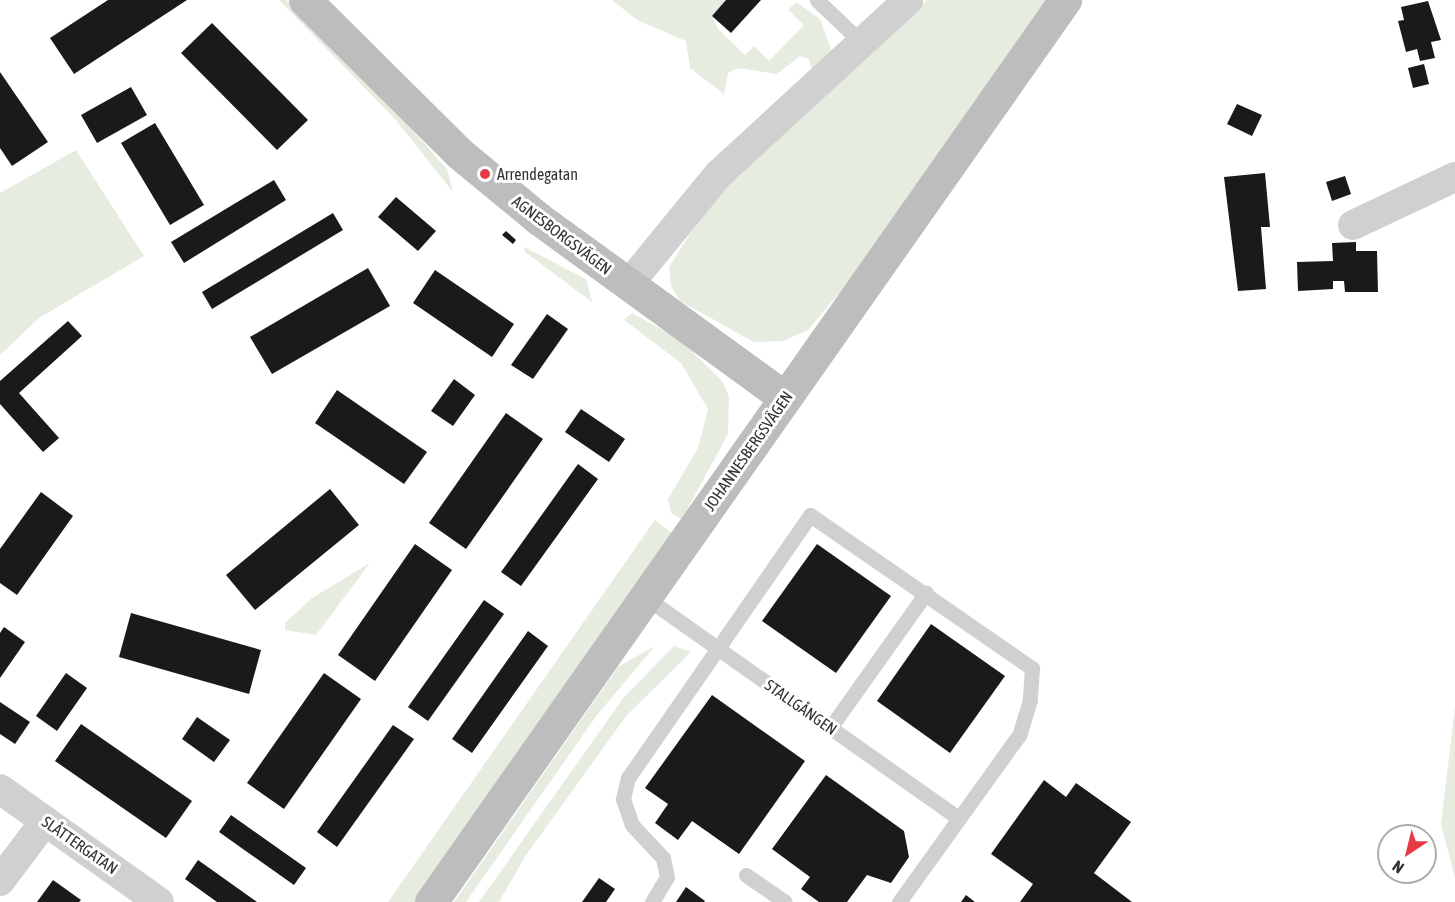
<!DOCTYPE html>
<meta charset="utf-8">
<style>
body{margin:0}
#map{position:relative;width:1455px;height:902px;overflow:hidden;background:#fff;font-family:"Asap Condensed",sans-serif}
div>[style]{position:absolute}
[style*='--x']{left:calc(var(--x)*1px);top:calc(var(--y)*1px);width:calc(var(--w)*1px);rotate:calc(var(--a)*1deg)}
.green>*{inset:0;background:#e6ecdf}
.building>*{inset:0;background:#1a1a1a}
.lane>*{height:15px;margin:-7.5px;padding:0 7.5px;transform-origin:7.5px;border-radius:7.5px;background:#d0d0d0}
.street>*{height:30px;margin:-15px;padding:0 15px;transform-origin:15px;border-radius:15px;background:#d0d0d0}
.secondary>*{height:33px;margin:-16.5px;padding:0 16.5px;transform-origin:16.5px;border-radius:16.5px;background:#bdbdbd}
.dots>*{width:16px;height:16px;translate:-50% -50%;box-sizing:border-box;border:3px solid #fff;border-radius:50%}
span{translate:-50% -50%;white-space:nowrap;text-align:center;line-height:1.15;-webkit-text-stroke:6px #fff;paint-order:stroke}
.poi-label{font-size:16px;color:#333}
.left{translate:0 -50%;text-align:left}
.street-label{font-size:16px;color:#333}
.north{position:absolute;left:1377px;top:824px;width:60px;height:60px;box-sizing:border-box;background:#fff;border:2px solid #adadad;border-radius:50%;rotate:215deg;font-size:16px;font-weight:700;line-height:24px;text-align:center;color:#333}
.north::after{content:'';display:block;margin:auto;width:21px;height:27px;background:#e63946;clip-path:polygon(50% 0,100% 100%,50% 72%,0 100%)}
</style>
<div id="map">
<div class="green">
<i style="clip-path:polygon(279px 0,286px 0,406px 123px,447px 169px,453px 192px,395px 119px)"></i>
<i style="clip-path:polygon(612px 0,726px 0,712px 16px,718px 29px,745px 55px,754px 46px,769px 61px,804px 25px,788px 10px,796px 2px,820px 19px,832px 52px,812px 72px,809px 59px,800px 56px,777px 74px,738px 68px,728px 73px,724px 94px,690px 68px,686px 41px,637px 20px)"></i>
<i style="clip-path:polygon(927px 0,1053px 0,866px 261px,808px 330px,783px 341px,754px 342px,680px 301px,671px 286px,669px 267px,709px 204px)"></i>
<i style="clip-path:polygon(76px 150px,144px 256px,39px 318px,0 355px,0 193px)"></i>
<i style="clip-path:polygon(524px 247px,586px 279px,592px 302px,525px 252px)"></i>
<i style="clip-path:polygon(632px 313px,681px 340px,722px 381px,729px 396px,728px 434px,682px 519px,671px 513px,668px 499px,698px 448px,708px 409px,681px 363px,624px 320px)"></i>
<i style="clip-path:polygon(655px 520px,673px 534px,415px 902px,388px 902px)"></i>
<i style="clip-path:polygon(370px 563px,316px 635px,285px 630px,285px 623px,312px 598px)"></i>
<i style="clip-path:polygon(655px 646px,597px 715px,466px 902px,454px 902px,618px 667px)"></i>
<i style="clip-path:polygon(674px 646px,691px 652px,627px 715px,526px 855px,499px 902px,479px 902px,624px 697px)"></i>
<i style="clip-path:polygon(1455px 707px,1455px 878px,1441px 824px)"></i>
</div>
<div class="building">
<i style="clip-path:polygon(108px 0,187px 0,74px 74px,50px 38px)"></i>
<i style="clip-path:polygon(726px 0,761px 0,731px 33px,712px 16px)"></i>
<i style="clip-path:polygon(1428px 1px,1441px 40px,1431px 42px,1435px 58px,1420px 61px,1417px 49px,1406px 52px,1398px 21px,1404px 20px,1401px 7px)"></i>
<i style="clip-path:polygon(212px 23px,308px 120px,277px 150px,181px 53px)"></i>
<i style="clip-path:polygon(1424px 64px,1429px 84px,1413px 88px,1408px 68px)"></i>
<i style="clip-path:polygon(0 72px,48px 142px,12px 166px,0 148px)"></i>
<i style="clip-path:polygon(131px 87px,147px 115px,97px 143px,81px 115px)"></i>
<i style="clip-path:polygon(1237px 104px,1262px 115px,1252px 136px,1227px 124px)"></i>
<i style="clip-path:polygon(155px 123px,204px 205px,170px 225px,121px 143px)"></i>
<i style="clip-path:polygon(1265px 173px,1270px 227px,1261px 227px,1266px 289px,1238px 291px,1224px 177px)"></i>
<i style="clip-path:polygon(1345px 176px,1351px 194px,1332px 201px,1326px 182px)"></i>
<i style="clip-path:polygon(274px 180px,286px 200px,184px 263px,171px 242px)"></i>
<i style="clip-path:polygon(396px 197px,436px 231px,418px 251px,378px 217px)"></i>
<i style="clip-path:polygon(333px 213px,343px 230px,212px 309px,202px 292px)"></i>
<i style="clip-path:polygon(506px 231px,516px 240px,513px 244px,502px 235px)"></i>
<i style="clip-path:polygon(1356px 242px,1356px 251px,1377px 251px,1378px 292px,1345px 292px,1344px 281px,1333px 281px,1333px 289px,1298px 291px,1297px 262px,1333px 261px,1332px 243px)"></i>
<i style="clip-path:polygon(368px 268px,390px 306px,272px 374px,250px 337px)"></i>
<i style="clip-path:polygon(435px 270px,514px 324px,492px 357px,413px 303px)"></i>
<i style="clip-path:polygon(547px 314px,568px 329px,533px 379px,511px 365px)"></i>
<i style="clip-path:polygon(68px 321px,82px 336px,19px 393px,59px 438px,43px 452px,0 404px,0 381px)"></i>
<i style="clip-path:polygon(454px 379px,475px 395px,453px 426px,431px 411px)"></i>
<i style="clip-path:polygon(337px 390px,427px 452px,404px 484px,315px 423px)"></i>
<i style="clip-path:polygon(581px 409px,625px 439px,609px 462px,565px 432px)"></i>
<i style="clip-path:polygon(506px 413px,543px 439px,466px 549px,429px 523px)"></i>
<i style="clip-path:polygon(578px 464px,598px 479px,521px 586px,501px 572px)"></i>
<i style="clip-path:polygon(330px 489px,359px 525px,255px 610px,226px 575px)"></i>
<i style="clip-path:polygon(41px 492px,73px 516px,17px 595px,0 583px,0 549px)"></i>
<i style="clip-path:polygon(415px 544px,452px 570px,375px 681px,338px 655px)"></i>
<i style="clip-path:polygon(817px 544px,891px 596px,836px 673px,762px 621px)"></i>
<i style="clip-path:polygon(484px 600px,504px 614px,428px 721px,408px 707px)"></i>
<i style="clip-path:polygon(131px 613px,261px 650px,249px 694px,119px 657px)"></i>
<i style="clip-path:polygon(931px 624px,1005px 676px,950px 753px,877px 701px)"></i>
<i style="clip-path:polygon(4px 627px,25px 642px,0 678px,0 633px)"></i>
<i style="clip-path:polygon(528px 631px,548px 646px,472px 753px,452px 739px)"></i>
<i style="clip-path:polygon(66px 673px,87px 688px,57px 731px,36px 716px)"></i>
<i style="clip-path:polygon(324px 673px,361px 699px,284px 809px,247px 783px)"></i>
<i style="clip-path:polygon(712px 695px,805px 761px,739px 854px,692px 821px,678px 840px,655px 823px,668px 804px,645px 788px)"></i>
<i style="clip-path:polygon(0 702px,30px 722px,15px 744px,0 734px)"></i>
<i style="clip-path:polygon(197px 717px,230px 740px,214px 762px,182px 739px)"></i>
<i style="clip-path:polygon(81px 724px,192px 801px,166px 838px,55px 761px)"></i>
<i style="clip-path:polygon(393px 725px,414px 739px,337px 847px,317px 832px)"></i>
<i style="clip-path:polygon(826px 775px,904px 831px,909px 857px,891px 883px,867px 875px,847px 902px,819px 902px,801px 889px,810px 877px,772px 849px)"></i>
<i style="clip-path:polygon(1044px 780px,1066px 797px,1076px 783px,1131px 822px,1094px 873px,1132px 902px,1020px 902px,1033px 884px,991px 854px)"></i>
<i style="clip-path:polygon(231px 815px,306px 868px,294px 885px,219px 832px)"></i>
<i style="clip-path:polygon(198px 860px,257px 902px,217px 902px,185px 879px)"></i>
<i style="clip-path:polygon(599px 878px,615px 889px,606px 902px,582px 902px)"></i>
<i style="clip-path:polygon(53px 880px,81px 900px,79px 902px,37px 902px)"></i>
<i style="clip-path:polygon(686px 887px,705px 901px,704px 902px,676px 902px)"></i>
<i style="clip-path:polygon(966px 895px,975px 902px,961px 902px)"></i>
</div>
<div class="lane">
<i style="--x:817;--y:0;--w:64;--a:43.7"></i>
<i style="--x:645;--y:597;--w:382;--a:35.2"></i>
<i style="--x:830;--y:728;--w:166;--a:-54.6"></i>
<i style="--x:746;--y:875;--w:47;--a:34.7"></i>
<i style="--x:652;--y:902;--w:29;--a:-59"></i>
<i style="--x:667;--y:877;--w:19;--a:-102"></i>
<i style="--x:663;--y:858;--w:45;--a:-133.2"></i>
<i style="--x:632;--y:825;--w:28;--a:-109"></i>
<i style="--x:623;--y:799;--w:22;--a:-77"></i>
<i style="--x:628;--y:778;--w:320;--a:-55.3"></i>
<i style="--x:810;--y:515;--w:270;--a:34.6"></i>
<i style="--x:1032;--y:668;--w:32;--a:94"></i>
<i style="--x:1030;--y:700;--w:37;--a:107"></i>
<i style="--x:1019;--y:735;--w:206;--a:125.7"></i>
</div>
<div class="street">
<i style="--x:1353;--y:225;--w:113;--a:-25.2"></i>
<i style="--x:628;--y:285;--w:144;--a:-50.7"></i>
<i style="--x:719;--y:174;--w:257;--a:-42.6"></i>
<i style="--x:0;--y:789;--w:195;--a:35.4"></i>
<i style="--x:0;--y:881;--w:75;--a:-53.1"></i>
</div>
<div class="secondary">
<i style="--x:305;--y:0;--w:217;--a:44.8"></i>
<i style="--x:459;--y:153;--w:104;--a:39.5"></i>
<i style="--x:539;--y:219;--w:304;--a:36"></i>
<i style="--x:431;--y:902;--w:1103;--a:-54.9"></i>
</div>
<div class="dots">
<i style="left:485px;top:174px;background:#e63946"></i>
</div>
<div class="poi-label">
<span class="left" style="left:497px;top:174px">Arrendegatan</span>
</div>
<div class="street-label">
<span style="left:562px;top:235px;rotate:37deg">AGNESBORGSVÄGEN</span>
<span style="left:748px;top:451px;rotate:-55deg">JOHANNESBERGSVÄGEN</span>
<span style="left:801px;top:707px;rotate:35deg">STALLGÅNGEN</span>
<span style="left:80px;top:845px;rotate:35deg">SLÅTTERGATAN</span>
</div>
<div class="north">N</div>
</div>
